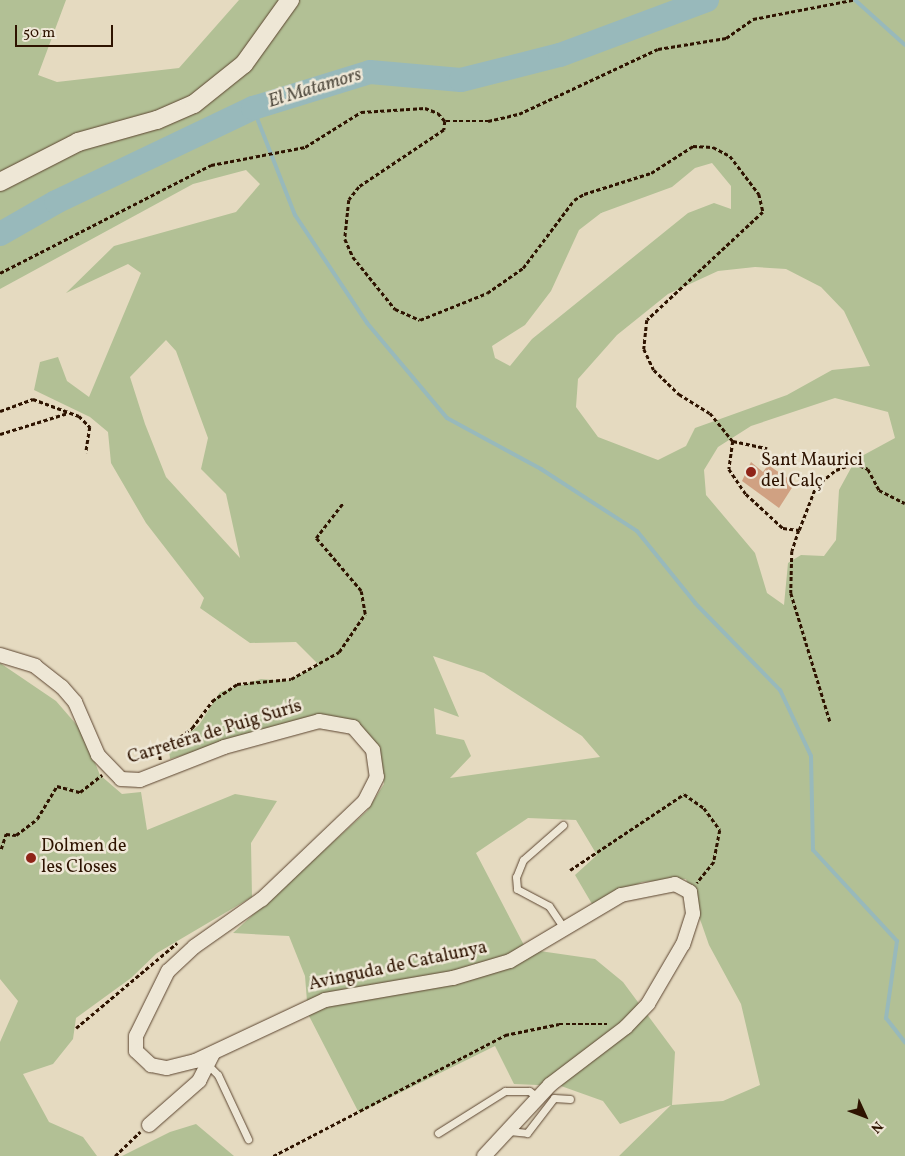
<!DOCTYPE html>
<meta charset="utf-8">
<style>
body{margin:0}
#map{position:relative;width:905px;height:1156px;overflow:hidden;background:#e5dac0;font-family:Vollkorn,serif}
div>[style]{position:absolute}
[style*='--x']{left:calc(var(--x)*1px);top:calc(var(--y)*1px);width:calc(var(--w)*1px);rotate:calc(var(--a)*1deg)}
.green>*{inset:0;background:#b2c095}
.stream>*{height:4px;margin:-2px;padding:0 2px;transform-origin:2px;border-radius:2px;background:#98b9bb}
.river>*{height:24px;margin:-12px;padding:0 12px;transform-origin:12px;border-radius:12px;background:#98b9bb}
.building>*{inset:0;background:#d0a182}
.path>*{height:2.5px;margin-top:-1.25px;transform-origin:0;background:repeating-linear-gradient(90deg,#2e1300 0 4px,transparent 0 6.5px)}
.roads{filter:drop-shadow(0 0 1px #5c4530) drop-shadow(0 0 1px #5c4530)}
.service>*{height:7px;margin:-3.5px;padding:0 3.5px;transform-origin:3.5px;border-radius:3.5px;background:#eee7d6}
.minor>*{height:14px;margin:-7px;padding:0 7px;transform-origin:7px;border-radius:7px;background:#eee7d6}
.tertiary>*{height:18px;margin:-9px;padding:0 9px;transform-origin:9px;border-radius:9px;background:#eee7d6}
.dots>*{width:14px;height:14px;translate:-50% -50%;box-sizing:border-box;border:2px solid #eee7d6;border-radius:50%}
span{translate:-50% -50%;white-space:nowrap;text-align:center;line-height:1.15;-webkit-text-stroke:5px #eee7d6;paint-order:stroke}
.poi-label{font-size:18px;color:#2e1300}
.left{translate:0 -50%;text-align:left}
.street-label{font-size:18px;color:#2e1300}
.water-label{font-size:19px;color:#534d41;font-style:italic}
.north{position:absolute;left:840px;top:1091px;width:50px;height:50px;-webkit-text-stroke:4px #eee7d6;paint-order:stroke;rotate:133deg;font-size:14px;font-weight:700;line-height:20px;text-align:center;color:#2e1300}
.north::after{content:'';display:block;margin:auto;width:18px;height:22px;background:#2e1300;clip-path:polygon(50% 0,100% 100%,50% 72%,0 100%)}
.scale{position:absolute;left:15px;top:25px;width:98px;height:22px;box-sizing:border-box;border:2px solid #2e1300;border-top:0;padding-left:6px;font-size:15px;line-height:18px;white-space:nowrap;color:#2e1300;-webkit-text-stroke:4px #eee7d6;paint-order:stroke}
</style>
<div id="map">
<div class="green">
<i style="clip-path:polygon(evenodd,0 0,66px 0,38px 75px,57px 82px,179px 68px,239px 0,905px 0,905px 1156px,619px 1156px,671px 1105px,620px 1124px,603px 1101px,561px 1086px,514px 1084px,495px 1046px,359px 1113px,308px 1014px,305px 976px,289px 936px,233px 933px,367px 811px,384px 784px,379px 753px,359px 726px,321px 716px,170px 759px,169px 750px,199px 725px,220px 692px,261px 679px,286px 681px,319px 665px,296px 642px,250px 643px,200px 608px,204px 598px,146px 523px,111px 463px,108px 432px,90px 417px,34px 390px,40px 362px,58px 357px,67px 381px,89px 397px,141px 273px,128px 264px,66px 293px,114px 246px,236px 212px,260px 184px,246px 170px,193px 184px,0 289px,0 0,712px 163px,731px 186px,731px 209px,714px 203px,688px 213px,532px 339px,510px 366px,495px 358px,492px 346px,525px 325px,551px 291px,579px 230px,601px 213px,672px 187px,695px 168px,712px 163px,0 0,755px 267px,786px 269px,821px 287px,844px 311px,870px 366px,832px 370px,787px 395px,695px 428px,686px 446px,658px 460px,598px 437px,576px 407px,578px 379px,617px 335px,668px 294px,718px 271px,755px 267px,0 0,166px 340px,176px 351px,208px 438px,201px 469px,226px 494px,240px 558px,166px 477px,145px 424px,130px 377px,166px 340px,0 0,835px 398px,888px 412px,895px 438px,860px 457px,851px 468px,839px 490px,836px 540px,824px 556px,801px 555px,788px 563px,784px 605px,767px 593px,755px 553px,706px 495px,704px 470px,718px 447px,751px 426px,835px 398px,0 0,433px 656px,484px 673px,582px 736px,600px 757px,450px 778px,471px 756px,464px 740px,436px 734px,434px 708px,459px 717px,433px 656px,0 0,528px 818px,576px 820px,597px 855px,575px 875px,592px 904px,642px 882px,686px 879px,709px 945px,741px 1004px,760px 1085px,723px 1101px,672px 1105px,675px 1052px,623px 982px,595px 959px,526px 949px,476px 853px,528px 818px)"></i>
<i style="clip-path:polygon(0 663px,56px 701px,82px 731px,100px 775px,122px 794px,141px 792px,147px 830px,235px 794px,277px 801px,251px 843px,252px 897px,157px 953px,131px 978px,76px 1018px,73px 1039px,53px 1064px,23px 1074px,49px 1122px,83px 1137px,97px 1156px,0 1156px,0 1042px,18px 1001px,0 979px)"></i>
<i style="clip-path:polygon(196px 1124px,234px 1156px,122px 1156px,170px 1132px)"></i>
</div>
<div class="stream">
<i style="--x:855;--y:0;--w:67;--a:42"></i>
<i style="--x:253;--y:108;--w:115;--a:68.6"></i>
<i style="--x:295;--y:215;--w:130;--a:56.3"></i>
<i style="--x:367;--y:323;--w:124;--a:49.9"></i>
<i style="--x:447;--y:418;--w:107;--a:28.5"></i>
<i style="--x:541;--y:469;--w:114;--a:32.9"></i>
<i style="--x:637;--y:531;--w:92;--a:51.1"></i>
<i style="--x:695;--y:603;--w:122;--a:45.7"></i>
<i style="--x:780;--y:690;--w:73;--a:64.8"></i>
<i style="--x:811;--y:756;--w:94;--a:88.8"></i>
<i style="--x:813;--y:850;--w:124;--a:47.3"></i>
<i style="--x:897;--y:941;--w:78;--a:98.1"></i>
<i style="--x:886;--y:1018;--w:31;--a:52"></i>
</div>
<div class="river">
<i style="--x:0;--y:234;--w:64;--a:-29.7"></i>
<i style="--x:56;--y:202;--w:218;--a:-25.5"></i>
<i style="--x:253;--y:108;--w:122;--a:-17.1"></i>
<i style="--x:370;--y:72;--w:91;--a:5"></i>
<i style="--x:461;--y:80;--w:102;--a:-14.2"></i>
<i style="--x:560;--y:55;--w:157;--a:-20.5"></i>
</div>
<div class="building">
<i style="clip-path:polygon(751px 462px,763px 472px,768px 465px,795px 483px,779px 508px,742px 481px)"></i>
</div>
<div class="path">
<i style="--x:446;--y:121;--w:42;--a:0"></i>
<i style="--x:488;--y:121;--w:32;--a:-13"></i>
<i style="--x:519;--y:114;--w:153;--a:-25.1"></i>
<i style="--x:658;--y:49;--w:69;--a:-9.2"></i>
<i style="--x:726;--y:38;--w:33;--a:-35"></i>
<i style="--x:753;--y:19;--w:102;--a:-10.8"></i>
<i style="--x:0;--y:273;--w:237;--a:-27.1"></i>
<i style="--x:211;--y:165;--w:96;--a:-10.8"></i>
<i style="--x:305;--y:147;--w:66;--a:-32"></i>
<i style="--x:361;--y:112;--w:64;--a:-3.6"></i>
<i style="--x:425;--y:108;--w:14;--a:21"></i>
<i style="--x:438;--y:113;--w:11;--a:49"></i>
<i style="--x:445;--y:121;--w:9;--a:96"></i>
<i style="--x:444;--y:130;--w:102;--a:146.2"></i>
<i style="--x:359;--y:187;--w:16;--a:128"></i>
<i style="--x:349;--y:200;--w:39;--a:96"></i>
<i style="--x:345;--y:239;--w:20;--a:66"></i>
<i style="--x:353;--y:257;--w:67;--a:51.1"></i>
<i style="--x:395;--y:309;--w:27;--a:24"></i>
<i style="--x:420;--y:320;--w:72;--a:-21.9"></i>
<i style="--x:487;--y:293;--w:44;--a:-34.8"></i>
<i style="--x:523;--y:268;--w:85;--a:-53.1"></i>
<i style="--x:574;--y:200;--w:12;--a:-31"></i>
<i style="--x:584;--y:194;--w:70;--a:-17.4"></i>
<i style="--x:651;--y:173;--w:50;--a:-32.7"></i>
<i style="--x:693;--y:146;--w:20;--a:3"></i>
<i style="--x:713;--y:147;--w:19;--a:28"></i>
<i style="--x:730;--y:156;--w:48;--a:52.7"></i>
<i style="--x:759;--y:194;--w:18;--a:77"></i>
<i style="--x:763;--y:212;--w:158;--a:137"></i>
<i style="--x:647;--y:320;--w:29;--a:96"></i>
<i style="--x:644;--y:349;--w:23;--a:65"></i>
<i style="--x:654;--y:370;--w:35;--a:44"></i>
<i style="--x:679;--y:394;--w:36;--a:32"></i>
<i style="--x:710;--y:413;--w:36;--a:51"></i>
<i style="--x:733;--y:441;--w:35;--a:12"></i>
<i style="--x:0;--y:411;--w:35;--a:-20"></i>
<i style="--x:33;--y:399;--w:49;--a:20.3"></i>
<i style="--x:79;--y:416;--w:16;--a:45"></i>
<i style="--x:90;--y:427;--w:26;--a:99"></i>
<i style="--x:0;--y:434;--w:71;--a:-17.2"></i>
<i style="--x:733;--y:441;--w:28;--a:98"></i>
<i style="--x:729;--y:469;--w:30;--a:56"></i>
<i style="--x:746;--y:494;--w:50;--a:42.6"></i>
<i style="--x:783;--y:528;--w:16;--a:7"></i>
<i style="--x:799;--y:530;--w:47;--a:-68.9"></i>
<i style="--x:816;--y:486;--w:26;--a:-39"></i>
<i style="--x:836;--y:470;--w:19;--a:-21"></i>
<i style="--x:854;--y:463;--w:15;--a:23"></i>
<i style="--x:868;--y:469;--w:24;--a:62"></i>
<i style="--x:879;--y:490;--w:29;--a:27"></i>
<i style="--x:799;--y:530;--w:22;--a:108"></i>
<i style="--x:792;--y:551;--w:42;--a:91.4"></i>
<i style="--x:791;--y:593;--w:134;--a:73.1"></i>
<i style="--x:160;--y:760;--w:8;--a:-97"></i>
<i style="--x:159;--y:752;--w:41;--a:-36"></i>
<i style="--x:192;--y:728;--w:34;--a:-53"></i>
<i style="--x:212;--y:701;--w:30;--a:-34"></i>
<i style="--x:237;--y:684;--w:54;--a:-5.3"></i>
<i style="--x:291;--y:679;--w:55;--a:-29.4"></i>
<i style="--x:339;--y:652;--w:46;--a:-55.6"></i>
<i style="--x:365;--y:614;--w:23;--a:-100"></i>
<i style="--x:361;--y:591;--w:70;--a:-130.3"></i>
<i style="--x:316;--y:538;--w:44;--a:-52.4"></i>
<i style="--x:1;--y:849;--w:16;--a:-72"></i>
<i style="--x:6;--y:834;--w:10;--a:6"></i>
<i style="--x:16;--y:835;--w:26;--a:-37"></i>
<i style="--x:37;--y:819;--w:39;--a:-59"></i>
<i style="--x:57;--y:786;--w:24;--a:15"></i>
<i style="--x:80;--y:792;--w:28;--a:-38"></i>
<i style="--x:570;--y:870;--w:137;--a:-33.7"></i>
<i style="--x:684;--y:794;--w:24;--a:35"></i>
<i style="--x:704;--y:808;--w:27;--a:54"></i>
<i style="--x:720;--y:830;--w:33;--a:101"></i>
<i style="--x:714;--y:862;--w:27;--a:129"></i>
<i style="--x:76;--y:1028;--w:132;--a:-40.1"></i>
<i style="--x:115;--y:1156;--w:35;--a:-44"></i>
<i style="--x:273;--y:1156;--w:262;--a:-27.5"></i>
<i style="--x:505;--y:1035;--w:55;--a:-11.5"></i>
<i style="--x:559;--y:1024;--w:48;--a:0"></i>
</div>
<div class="roads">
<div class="service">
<i style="--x:563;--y:825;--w:53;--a:138.8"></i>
<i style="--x:523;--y:860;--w:18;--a:112"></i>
<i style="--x:516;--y:877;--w:12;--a:85"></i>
<i style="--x:517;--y:889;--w:36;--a:28"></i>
<i style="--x:549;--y:906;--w:29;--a:56"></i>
<i style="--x:208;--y:1065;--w:14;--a:45"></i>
<i style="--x:218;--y:1075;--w:71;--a:64.9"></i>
<i style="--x:509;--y:1131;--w:18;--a:6"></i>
<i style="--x:527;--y:1133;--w:44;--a:-52.4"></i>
<i style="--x:554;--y:1098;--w:16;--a:4"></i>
<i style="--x:438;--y:1133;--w:79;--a:-32.1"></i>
<i style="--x:505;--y:1091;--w:24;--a:0"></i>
<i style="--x:529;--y:1091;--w:11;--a:34"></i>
</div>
<div class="minor">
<i style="--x:0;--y:655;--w:37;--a:17"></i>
<i style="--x:35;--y:666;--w:34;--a:38"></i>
<i style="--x:62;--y:687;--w:20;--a:49"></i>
<i style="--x:75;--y:702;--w:58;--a:66.5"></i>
<i style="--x:98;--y:755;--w:33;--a:46"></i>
<i style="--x:121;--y:779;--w:19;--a:3"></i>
<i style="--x:140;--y:780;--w:90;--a:-21.4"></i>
<i style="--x:224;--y:747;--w:98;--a:-15.3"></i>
<i style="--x:319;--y:721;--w:35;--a:10"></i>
<i style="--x:353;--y:727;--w:30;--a:49"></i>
<i style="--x:373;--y:750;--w:27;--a:82"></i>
<i style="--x:377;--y:777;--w:28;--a:117"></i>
<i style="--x:364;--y:802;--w:141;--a:136.4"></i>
<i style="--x:262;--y:899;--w:83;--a:144.8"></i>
<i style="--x:194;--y:947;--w:35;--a:137"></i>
<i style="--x:168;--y:971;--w:72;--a:116.2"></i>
<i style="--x:136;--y:1036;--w:15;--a:90"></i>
<i style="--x:136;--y:1051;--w:21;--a:43"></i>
<i style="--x:151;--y:1065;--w:16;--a:11"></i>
<i style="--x:167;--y:1068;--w:29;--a:-14"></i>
<i style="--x:195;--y:1061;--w:144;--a:-25.1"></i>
<i style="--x:325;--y:1000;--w:130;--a:-9.8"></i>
<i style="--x:453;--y:978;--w:59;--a:-16.6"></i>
<i style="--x:510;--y:961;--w:129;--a:-30.7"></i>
<i style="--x:621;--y:895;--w:55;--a:-11.5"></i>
<i style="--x:675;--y:884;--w:17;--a:28"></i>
<i style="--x:690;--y:892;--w:22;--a:82"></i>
<i style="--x:693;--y:914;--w:32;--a:108"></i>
<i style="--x:683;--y:944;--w:69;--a:120.3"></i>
<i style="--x:648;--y:1004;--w:32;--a:134"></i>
<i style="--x:626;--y:1027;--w:96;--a:142.7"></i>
<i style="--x:550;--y:1085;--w:97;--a:132.9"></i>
<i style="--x:149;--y:1125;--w:67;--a:-41.3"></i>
<i style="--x:199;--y:1081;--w:31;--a:-63"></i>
</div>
<div class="tertiary">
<i style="--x:0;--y:182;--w:88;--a:-27.1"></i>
<i style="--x:78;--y:142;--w:82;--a:-15.6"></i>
<i style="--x:157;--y:120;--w:40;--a:-23.4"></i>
<i style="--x:194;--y:104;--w:64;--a:-38.7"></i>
<i style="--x:244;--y:64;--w:79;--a:-54.3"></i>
</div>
</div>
<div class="dots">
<i style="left:751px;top:472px;background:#8f2418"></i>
<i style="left:31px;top:858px;background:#8f2418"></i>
</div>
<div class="poi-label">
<span class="left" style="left:761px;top:472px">Sant Maurici<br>del Calç</span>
<span class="left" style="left:41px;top:858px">Dolmen de<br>les Closes</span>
</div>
<div class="street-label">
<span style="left:215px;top:733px;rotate:-17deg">Carretera de Puig Surís</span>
<span style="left:398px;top:967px;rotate:-12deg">Avinguda de Catalunya</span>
</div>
<div class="water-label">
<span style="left:315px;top:89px;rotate:-17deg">El Matamors</span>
</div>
<div class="north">N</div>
<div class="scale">50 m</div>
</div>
